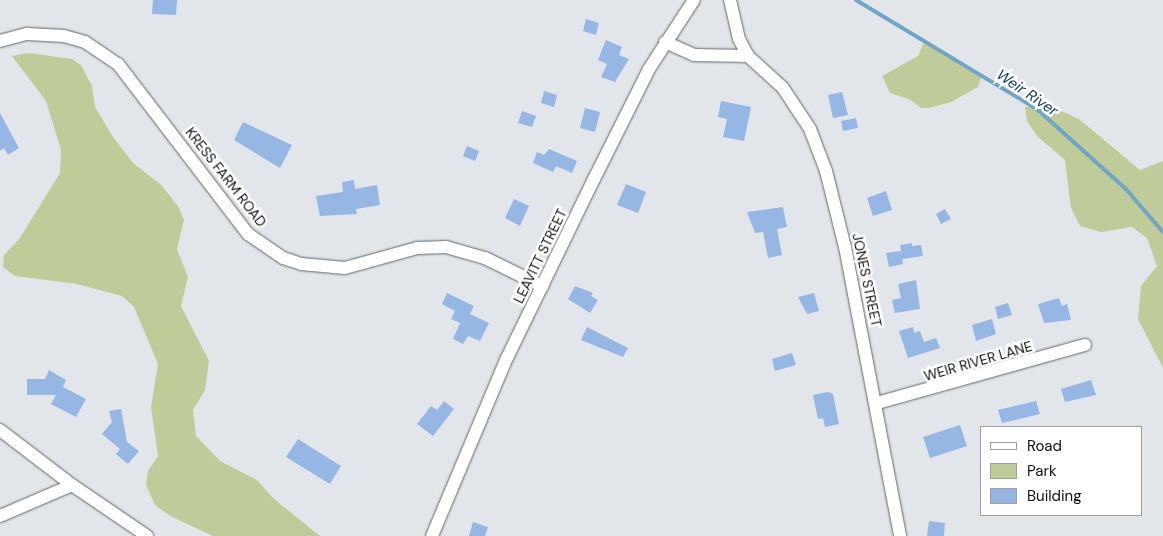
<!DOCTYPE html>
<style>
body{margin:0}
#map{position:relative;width:1163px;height:536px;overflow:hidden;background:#e2e6ea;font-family:"DM Sans",sans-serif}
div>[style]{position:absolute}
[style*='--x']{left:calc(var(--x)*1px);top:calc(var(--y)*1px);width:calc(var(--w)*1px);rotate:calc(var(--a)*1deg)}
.green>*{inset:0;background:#bfcc99}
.stream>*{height:4px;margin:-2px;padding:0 2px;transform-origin:2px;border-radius:2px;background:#71a5c5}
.building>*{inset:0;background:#96b7e3}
.roads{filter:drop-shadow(0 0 1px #64666a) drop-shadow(0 0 1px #64666a)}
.street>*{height:12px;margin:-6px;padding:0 6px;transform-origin:6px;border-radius:6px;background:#fff}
span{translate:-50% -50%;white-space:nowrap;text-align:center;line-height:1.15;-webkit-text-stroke:5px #fff;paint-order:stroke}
.street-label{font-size:14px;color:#0e0f11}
.water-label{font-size:15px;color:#0b384f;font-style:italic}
.legend{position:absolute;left:980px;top:426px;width:162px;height:90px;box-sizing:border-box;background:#fff;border:1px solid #9f9fa0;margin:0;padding:6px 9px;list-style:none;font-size:15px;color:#0e0f11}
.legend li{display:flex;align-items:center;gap:10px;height:25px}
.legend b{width:25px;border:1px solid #9f9fa0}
</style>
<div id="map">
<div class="green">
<i style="clip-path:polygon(924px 42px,982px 75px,978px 87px,951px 102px,929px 108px,921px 108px,911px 100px,890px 93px,882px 76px,918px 56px)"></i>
<i style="clip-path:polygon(29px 53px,72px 59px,81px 65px,92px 86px,95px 107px,113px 137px,133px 163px,161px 185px,178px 206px,184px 220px,177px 249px,188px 277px,181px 306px,209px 361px,205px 390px,193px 410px,196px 436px,220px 461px,257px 480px,274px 499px,320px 536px,213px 536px,170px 516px,155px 505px,146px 485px,148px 471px,158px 456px,151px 407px,158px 364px,134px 307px,122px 296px,77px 284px,15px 276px,3px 267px,4px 255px,20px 238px,60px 173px,61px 150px,46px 101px,12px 56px)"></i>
<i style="clip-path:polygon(1025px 107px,1054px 108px,1079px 119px,1140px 170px,1163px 161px,1163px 368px,1138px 319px,1141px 286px,1157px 266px,1147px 238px,1132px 227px,1101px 232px,1080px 226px,1071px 208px,1065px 160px,1038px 137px,1027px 121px)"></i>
</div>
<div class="stream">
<i style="--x:856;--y:0;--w:213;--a:31.1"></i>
<i style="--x:1038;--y:110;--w:117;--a:41.9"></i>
<i style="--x:1125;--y:188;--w:58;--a:49.2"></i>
</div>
<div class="building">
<i style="clip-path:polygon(153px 0,177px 0,176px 15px,152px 14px)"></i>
<i style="clip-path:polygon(586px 19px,599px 23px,596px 35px,583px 31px)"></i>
<i style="clip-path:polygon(606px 40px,622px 47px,619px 55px,629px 59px,615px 82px,601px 77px,607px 64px,598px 60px)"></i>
<i style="clip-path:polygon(544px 91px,557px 95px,554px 107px,541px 103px)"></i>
<i style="clip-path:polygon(842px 92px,848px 115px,833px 118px,828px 95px)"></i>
<i style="clip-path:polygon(721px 101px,751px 107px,744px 141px,723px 137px,727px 119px,718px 117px)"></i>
<i style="clip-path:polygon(585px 108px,600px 112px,595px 132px,580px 128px)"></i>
<i style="clip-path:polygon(522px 111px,536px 116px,532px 127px,518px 123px)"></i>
<i style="clip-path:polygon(0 113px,19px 148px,8px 155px,4px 148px,0 151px)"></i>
<i style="clip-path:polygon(856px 118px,858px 128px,843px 131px,841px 121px)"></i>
<i style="clip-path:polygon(243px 122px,292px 145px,280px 168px,234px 140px)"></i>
<i style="clip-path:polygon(467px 146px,479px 151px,475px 161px,463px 156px)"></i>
<i style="clip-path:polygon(549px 149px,577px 161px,572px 173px,556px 166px,553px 172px,533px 163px,537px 152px,544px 155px)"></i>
<i style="clip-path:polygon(354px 180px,355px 189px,377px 185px,380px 205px,356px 209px,357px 214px,320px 216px,316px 196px,343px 192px,342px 182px)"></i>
<i style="clip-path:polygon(626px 184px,646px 192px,638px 213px,617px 205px)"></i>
<i style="clip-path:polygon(886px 191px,892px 210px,873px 216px,867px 198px)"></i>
<i style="clip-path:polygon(514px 199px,529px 206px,520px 226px,505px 218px)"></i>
<i style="clip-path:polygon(783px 207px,787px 227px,777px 229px,782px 255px,768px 258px,763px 232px,755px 233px,747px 212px)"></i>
<i style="clip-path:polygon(945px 209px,951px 219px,941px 224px,936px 214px)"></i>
<i style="clip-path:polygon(912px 243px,912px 246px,921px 245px,923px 256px,902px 259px,903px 264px,889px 267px,886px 253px,901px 251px,902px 256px,900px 245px)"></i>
<i style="clip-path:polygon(916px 280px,920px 309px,895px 313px,892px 300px,901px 298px,898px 284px)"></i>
<i style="clip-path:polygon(575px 286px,593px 293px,591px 296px,598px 300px,590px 313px,568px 299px)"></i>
<i style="clip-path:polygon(447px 293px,474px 306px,470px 314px,489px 323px,480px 341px,468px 336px,463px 344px,453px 339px,460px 323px,451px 319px,455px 311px,442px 304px)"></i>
<i style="clip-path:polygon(814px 293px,819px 311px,807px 314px,798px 297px)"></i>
<i style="clip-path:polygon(1059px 298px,1062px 306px,1067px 304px,1071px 320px,1044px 323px,1038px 304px)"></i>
<i style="clip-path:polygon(1008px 303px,1012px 315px,998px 319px,995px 307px)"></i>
<i style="clip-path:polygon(992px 319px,996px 334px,976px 341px,972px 325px)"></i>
<i style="clip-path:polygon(587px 327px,628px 348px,623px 357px,581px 340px)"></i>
<i style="clip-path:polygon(913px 327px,914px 333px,920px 331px,924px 342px,936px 338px,940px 348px,908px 358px,899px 331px)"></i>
<i style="clip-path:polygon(792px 353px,796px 365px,775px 371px,772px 359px)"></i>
<i style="clip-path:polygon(49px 370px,66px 380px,63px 387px,86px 399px,76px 417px,51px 404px,56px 395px,27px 395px,27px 379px,45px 379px)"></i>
<i style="clip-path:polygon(1091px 380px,1096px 395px,1065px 402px,1061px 389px)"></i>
<i style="clip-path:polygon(828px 392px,833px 394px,839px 424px,825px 427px,823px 418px,818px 419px,813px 395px)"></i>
<i style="clip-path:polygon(444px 401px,454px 409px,433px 436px,417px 424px,431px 406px,437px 410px)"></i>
<i style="clip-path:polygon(1036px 401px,1040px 414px,1002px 423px,998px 410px)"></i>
<i style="clip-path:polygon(121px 409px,127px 442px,139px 451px,128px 464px,116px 454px,120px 449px,102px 434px,112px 422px,109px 411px)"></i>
<i style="clip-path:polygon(960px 425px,967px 446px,930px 458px,923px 437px)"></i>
<i style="clip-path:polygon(298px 439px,341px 466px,330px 484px,286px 457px)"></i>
<i style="clip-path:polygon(929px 521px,945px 523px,944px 536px,927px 536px)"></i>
<i style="clip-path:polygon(473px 522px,488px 527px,485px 536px,469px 536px)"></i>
</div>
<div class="roads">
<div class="street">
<i style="--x:730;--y:0;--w:40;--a:77"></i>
<i style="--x:739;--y:39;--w:19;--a:62"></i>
<i style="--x:0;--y:41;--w:28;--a:-15"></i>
<i style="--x:27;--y:34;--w:37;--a:3"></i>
<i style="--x:64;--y:36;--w:22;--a:16"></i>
<i style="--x:85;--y:42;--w:40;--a:34"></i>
<i style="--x:118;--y:64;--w:214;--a:52.6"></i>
<i style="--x:248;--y:234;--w:42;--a:34.4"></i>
<i style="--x:283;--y:258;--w:19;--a:18"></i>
<i style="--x:301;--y:264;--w:44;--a:5.2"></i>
<i style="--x:345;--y:268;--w:75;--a:-15.5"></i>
<i style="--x:417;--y:248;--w:29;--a:-2"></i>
<i style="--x:446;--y:247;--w:41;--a:15.8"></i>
<i style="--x:485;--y:258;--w:64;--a:26.2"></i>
<i style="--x:665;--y:42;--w:32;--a:24"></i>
<i style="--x:694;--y:55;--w:54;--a:1.1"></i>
<i style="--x:748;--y:56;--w:47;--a:42.4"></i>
<i style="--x:783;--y:88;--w:49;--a:56.6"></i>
<i style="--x:810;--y:129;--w:45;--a:69.1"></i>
<i style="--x:826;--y:171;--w:78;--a:76"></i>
<i style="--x:845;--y:247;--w:294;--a:79.2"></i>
<i style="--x:877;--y:403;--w:216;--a:-15.6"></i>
<i style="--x:0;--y:430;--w:91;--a:37.4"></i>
<i style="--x:0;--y:516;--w:78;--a:-23.3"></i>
<i style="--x:72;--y:485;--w:91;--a:34.2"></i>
<i style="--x:432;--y:536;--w:193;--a:-67.2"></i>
<i style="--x:507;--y:358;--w:199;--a:-64.1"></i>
<i style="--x:594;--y:179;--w:123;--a:-63.4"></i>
<i style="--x:649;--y:69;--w:82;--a:-56.9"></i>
</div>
</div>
<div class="street-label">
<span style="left:226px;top:177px;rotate:52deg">KRESS FARM ROAD</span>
<span style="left:540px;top:256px;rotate:-64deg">LEAVITT STREET</span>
<span style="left:867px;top:280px;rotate:78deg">JONES STREET</span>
<span style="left:978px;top:361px;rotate:-16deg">WEIR RIVER LANE</span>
</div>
<div class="water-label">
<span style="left:1027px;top:93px;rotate:34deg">Weir River</span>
</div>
<ul class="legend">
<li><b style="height:6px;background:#fff"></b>Road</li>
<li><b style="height:14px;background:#bfcc99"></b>Park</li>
<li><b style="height:14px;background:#96b7e3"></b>Building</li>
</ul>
</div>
